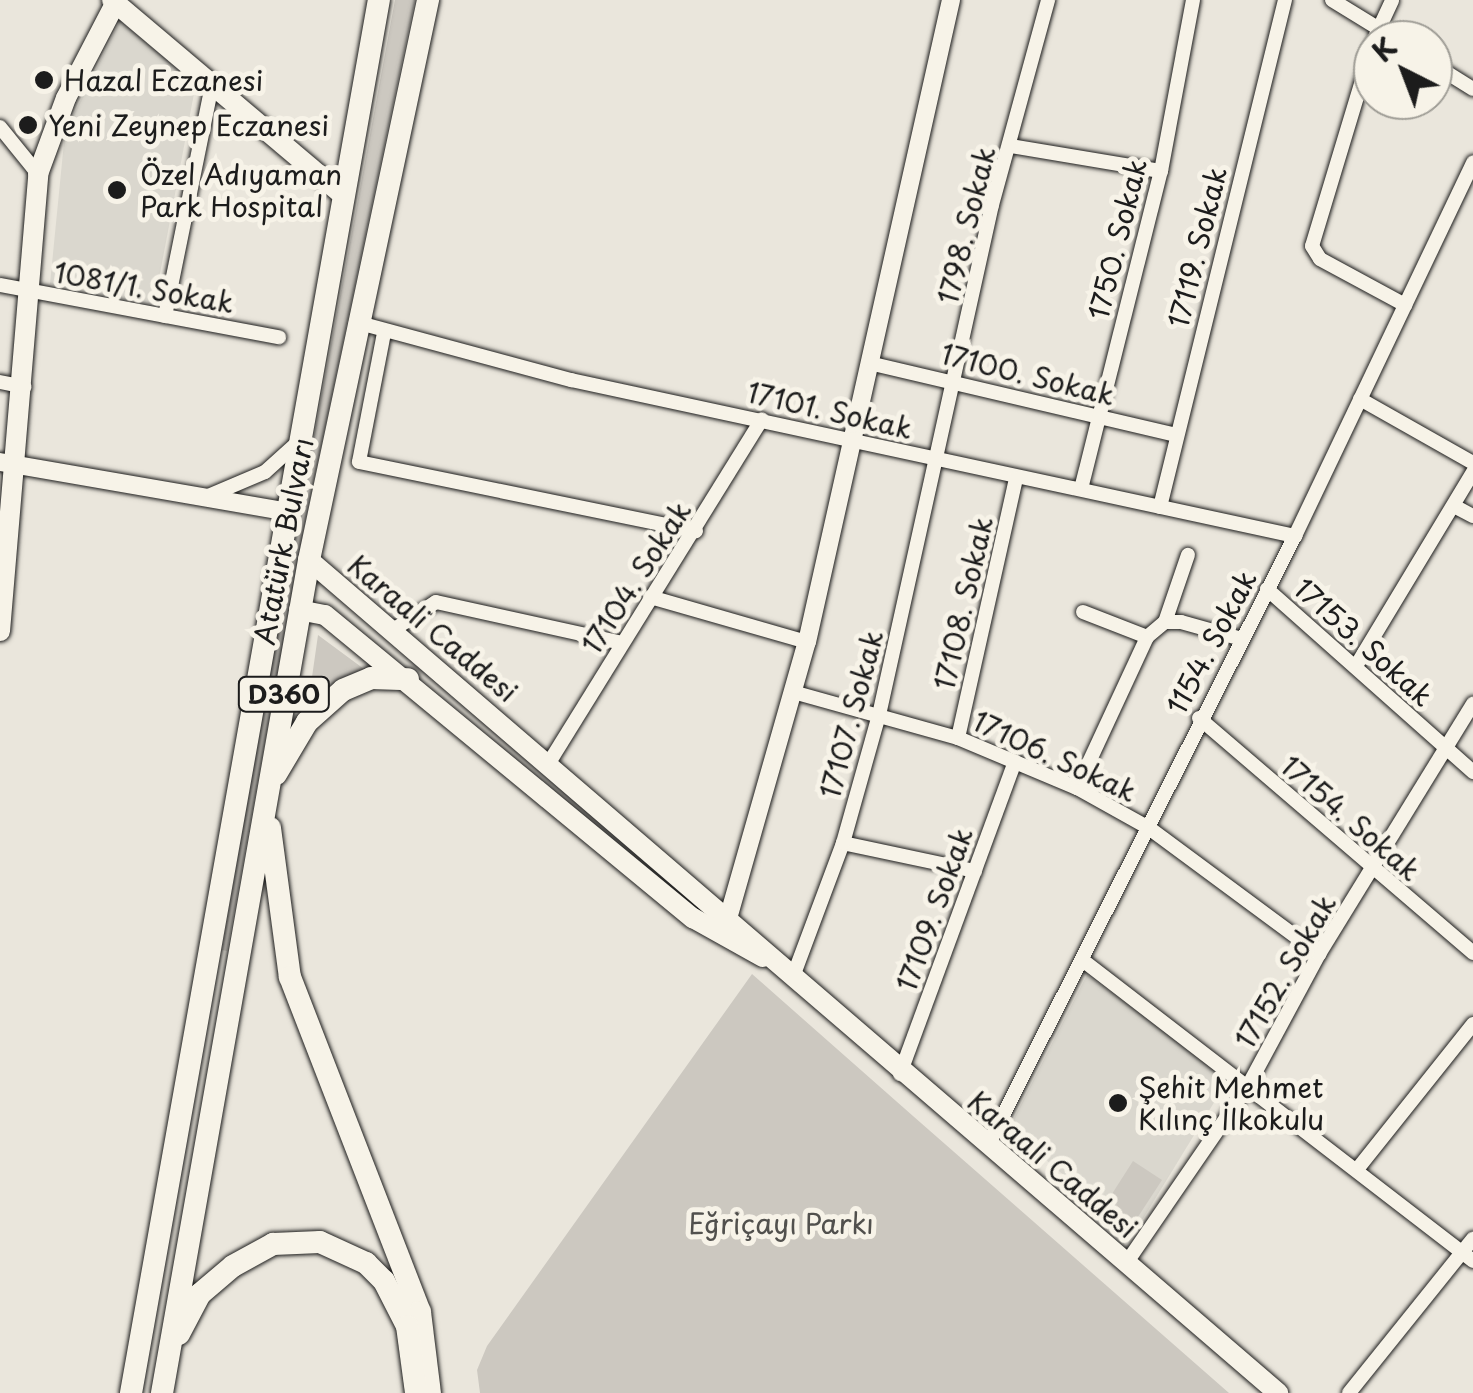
<!DOCTYPE html>
<meta charset="utf-8">
<style>
body{margin:0}
#map{position:relative;width:1473px;height:1393px;overflow:hidden;background:#eae6dc;font-family:"Playpen Sans",sans-serif}
div>[style]{position:absolute}
[style*='--x']{left:calc(var(--x)*1px);top:calc(var(--y)*1px);width:calc(var(--w)*1px);rotate:calc(var(--a)*1deg)}
.built>*{inset:0;background:#dad7ce}
.green>*{inset:0;background:#ccc8c0}
.roads{filter:drop-shadow(0 0 2px #1c1c1c) drop-shadow(0 0 2px #1c1c1c)}
.minor>*{height:14px;margin:-7px;padding:0 7px;transform-origin:7px;border-radius:7px;background:#f7f3e8}
.tertiary>*{height:18px;margin:-9px;padding:0 9px;transform-origin:9px;border-radius:9px;background:#f7f3e8}
.secondary>*{height:20px;margin:-10px;padding:0 10px;transform-origin:10px;border-radius:10px;background:#f7f3e8}
.trunk>*{height:22px;margin:-11px;padding:0 11px;transform-origin:11px;border-radius:11px;background:#f7f3e8}
.dots>*{width:28px;height:28px;translate:-50% -50%;box-sizing:border-box;border:5px solid #f7f3e8;border-radius:50%}
span{translate:-50% -50%;white-space:nowrap;text-align:center;line-height:1.15;-webkit-text-stroke:10px #f7f3e8;paint-order:stroke}
.shield-label span{padding:2px 8px;background:#f7f3e8;border:2px solid;border-radius:8px;-webkit-text-stroke-width:0}
.shield-label{font-size:25px;color:#1c1c1c;font-weight:700}
.poi-label{font-size:28px;color:#1c1c1c}
.left{translate:0 -50%;text-align:left}
.street-label{font-size:28px;color:#1c1c1c}
.park-label{font-size:28px;color:#51504d}
.north{position:absolute;left:1353px;top:20px;width:100px;height:100px;box-sizing:border-box;background:#f7f3e8;border:2px solid #9f9d96;border-radius:50%;rotate:318deg;font-size:28px;font-weight:700;line-height:40px;text-align:center;color:#1c1c1c}
.north::after{content:'';display:block;margin:auto;width:35px;height:45px;background:#1c1c1c;clip-path:polygon(50% 0,100% 100%,50% 72%,0 100%)}
</style>
<div id="map">
<div class="built">
<i style="clip-path:polygon(120px 21px,196px 83px,154px 305px,50px 284px,65px 132px)"></i>
<i style="clip-path:polygon(1087px 975px,1229px 1078px,1133px 1235px,1009px 1128px)"></i>
</div>
<div class="green">
<i style="clip-path:polygon(395px 0,415px 0,304px 527px,227px 951px,222px 950px,261px 722px)"></i>
<i style="clip-path:polygon(318px 635px,364px 669px,337px 680px,308px 705px)"></i>
<i style="clip-path:polygon(752px 974px,913px 1116px,1229px 1393px,480px 1393px,477px 1370px,487px 1346px)"></i>
<i style="clip-path:polygon(1133px 1161px,1162px 1180px,1132px 1226px,1103px 1208px)"></i>
</div>
<div class="roads">
<div class="minor">
<i style="--x:1332;--y:0;--w:76;--a:31.6"></i>
<i style="--x:1376;--y:35;--w:38;--a:-65"></i>
<i style="--x:1373;--y:44;--w:211;--a:106.8"></i>
<i style="--x:1312;--y:246;--w:15;--a:58"></i>
<i style="--x:1320;--y:259;--w:97;--a:28.4"></i>
<i style="--x:1433;--y:64;--w:47;--a:32"></i>
<i style="--x:0;--y:127;--w:60;--a:51"></i>
<i style="--x:1011;--y:146;--w:152;--a:9.5"></i>
<i style="--x:0;--y:285;--w:284;--a:10.6"></i>
<i style="--x:165;--y:316;--w:235;--a:-78.5"></i>
<i style="--x:356;--y:322;--w:223;--a:15.1"></i>
<i style="--x:571;--y:380;--w:741;--a:12.16"></i>
<i style="--x:384;--y:333;--w:131;--a:101"></i>
<i style="--x:359;--y:462;--w:344;--a:11.6"></i>
<i style="--x:869;--y:363;--w:315;--a:13.2"></i>
<i style="--x:0;--y:382;--w:25;--a:11"></i>
<i style="--x:1360;--y:399;--w:130;--a:29.5"></i>
<i style="--x:1081;--y:489;--w:328;--a:-75.9"></i>
<i style="--x:1161;--y:171;--w:174;--a:-79.4"></i>
<i style="--x:206;--y:497;--w:64;--a:-23"></i>
<i style="--x:265;--y:472;--w:43;--a:-42.2"></i>
<i style="--x:1454;--y:506;--w:21;--a:28"></i>
<i style="--x:1160;--y:507;--w:522;--a:-76.15"></i>
<i style="--x:1267;--y:589;--w:276;--a:41.6"></i>
<i style="--x:650;--y:597;--w:163;--a:16"></i>
<i style="--x:1083;--y:612;--w:69;--a:21.3"></i>
<i style="--x:1147;--y:637;--w:23;--a:-40"></i>
<i style="--x:1165;--y:622;--w:16;--a:0"></i>
<i style="--x:1181;--y:622;--w:63;--a:15.6"></i>
<i style="--x:1165;--y:622;--w:71;--a:-71.1"></i>
<i style="--x:393;--y:630;--w:51;--a:-33.1"></i>
<i style="--x:436;--y:602;--w:190;--a:12.4"></i>
<i style="--x:1356;--y:666;--w:227;--a:-58.9"></i>
<i style="--x:793;--y:692;--w:171;--a:15.6"></i>
<i style="--x:958;--y:738;--w:129;--a:22.8"></i>
<i style="--x:1077;--y:788;--w:82;--a:29.1"></i>
<i style="--x:1149;--y:828;--w:212;--a:36.5"></i>
<i style="--x:1199;--y:718;--w:361;--a:40.6"></i>
<i style="--x:958;--y:738;--w:266;--a:-77.4"></i>
<i style="--x:550;--y:761;--w:402;--a:-58.2"></i>
<i style="--x:1077;--y:788;--w:166;--a:-65.1"></i>
<i style="--x:843;--y:843;--w:135;--a:12"></i>
<i style="--x:1085;--y:962;--w:490;--a:37.6"></i>
<i style="--x:794;--y:974;--w:140;--a:-69.5"></i>
<i style="--x:843;--y:843;--w:133;--a:-74.3"></i>
<i style="--x:879;--y:715;--w:522;--a:-77.51"></i>
<i style="--x:992;--y:205;--w:213;--a:-74.7"></i>
<i style="--x:900;--y:1074;--w:333;--a:-69.8"></i>
<i style="--x:989;--y:1143;--w:680;--a:-63.25"></i>
<i style="--x:1295;--y:536;--w:414;--a:-64.5"></i>
<i style="--x:1359;--y:1167;--w:183;--a:-51.4"></i>
<i style="--x:1127;--y:1262;--w:214;--a:-55.5"></i>
<i style="--x:1248;--y:1086;--w:150;--a:-61.7"></i>
<i style="--x:1319;--y:954;--w:294;--a:-58.4"></i>
<i style="--x:1349;--y:1393;--w:198;--a:-51.2"></i>
</div>
<div class="tertiary">
<i style="--x:0;--y:462;--w:294;--a:9.8"></i>
<i style="--x:729;--y:915;--w:284;--a:-74.1"></i>
<i style="--x:807;--y:642;--w:658;--a:-77.36"></i>
</div>
<div class="secondary">
<i style="--x:112;--y:0;--w:304;--a:40.2"></i>
<i style="--x:309;--y:560;--w:1278;--a:40.68"></i>
<i style="--x:299;--y:610;--w:26;--a:11"></i>
<i style="--x:325;--y:615;--w:477;--a:39.5"></i>
<i style="--x:693;--y:918;--w:80;--a:29.1"></i>
<i style="--x:0;--y:631;--w:459;--a:-85.2"></i>
<i style="--x:38;--y:174;--w:81;--a:-69.8"></i>
<i style="--x:66;--y:98;--w:110;--a:-62.5"></i>
</div>
<div class="trunk">
<i style="--x:276;--y:774;--w:61;--a:-59.2"></i>
<i style="--x:307;--y:722;--w:48;--a:-41.6"></i>
<i style="--x:343;--y:690;--w:30;--a:-23"></i>
<i style="--x:371;--y:678;--w:37;--a:2"></i>
<i style="--x:270;--y:828;--w:150;--a:82.4"></i>
<i style="--x:290;--y:977;--w:359;--a:68.8"></i>
<i style="--x:420;--y:1312;--w:82;--a:83"></i>
<i style="--x:179;--y:1334;--w:45;--a:-62.3"></i>
<i style="--x:200;--y:1294;--w:43;--a:-40.3"></i>
<i style="--x:233;--y:1266;--w:46;--a:-28.8"></i>
<i style="--x:273;--y:1244;--w:47;--a:-2.4"></i>
<i style="--x:320;--y:1242;--w:51;--a:24.5"></i>
<i style="--x:366;--y:1263;--w:25;--a:45"></i>
<i style="--x:384;--y:1281;--w:51;--a:62.9"></i>
<i style="--x:407;--y:1326;--w:68;--a:82.3"></i>
<i style="--x:131;--y:1393;--w:1415;--a:-79.91"></i>
<i style="--x:162;--y:1393;--w:846;--a:-79.99"></i>
<i style="--x:309;--y:560;--w:573;--a:-78"></i>
</div>
</div>
<div class="dots">
<i style="left:44px;top:80px;background:#1c1c1c"></i>
<i style="left:28px;top:125px;background:#1c1c1c"></i>
<i style="left:117px;top:190px;background:#1c1c1c"></i>
<i style="left:1118px;top:1103px;background:#1c1c1c"></i>
</div>
<div class="shield-label">
<span style="left:284px;top:694px">D360</span>
</div>
<div class="poi-label">
<span class="left" style="left:64px;top:80px">Hazal Eczanesi</span>
<span class="left" style="left:48px;top:125px">Yeni Zeynep Eczanesi</span>
<span class="left" style="left:140px;top:190px">Özel Adıyaman<br>Park Hospital</span>
<span class="left" style="left:1138px;top:1103px">Şehit Mehmet<br>Kılınç İlkokulu</span>
</div>
<div class="street-label">
<span style="left:966px;top:225px;rotate:-76deg">1798. Sokak</span>
<span style="left:1117px;top:239px;rotate:-76deg">1750. Sokak</span>
<span style="left:1197px;top:247px;rotate:-76deg">17119. Sokak</span>
<span style="left:144px;top:287px;rotate:10deg">1081/1. Sokak</span>
<span style="left:1028px;top:374px;rotate:14deg">17100. Sokak</span>
<span style="left:830px;top:410px;rotate:13deg">17101. Sokak</span>
<span style="left:283px;top:541px;rotate:-79deg">Atatürk Bulvarı</span>
<span style="left:636px;top:577px;rotate:-57deg">17104. Sokak</span>
<span style="left:963px;top:603px;rotate:-77deg">17108. Sokak</span>
<span style="left:433px;top:628px;rotate:40deg">Karaali Caddesi</span>
<span style="left:1211px;top:642px;rotate:-62deg">1154. Sokak</span>
<span style="left:1364px;top:642px;rotate:42deg">17153. Sokak</span>
<span style="left:851px;top:714px;rotate:-75deg">17107. Sokak</span>
<span style="left:1055px;top:756px;rotate:25deg">17106. Sokak</span>
<span style="left:1351px;top:818px;rotate:41deg">17154. Sokak</span>
<span style="left:934px;top:909px;rotate:-70deg">17109. Sokak</span>
<span style="left:1285px;top:971px;rotate:-60deg">17152. Sokak</span>
<span style="left:1053px;top:1164px;rotate:40deg">Karaali Caddesi</span>
</div>
<div class="park-label">
<span style="left:781px;top:1223px">Eğriçayı Parkı</span>
</div>
<div class="north">K</div>
</div>
